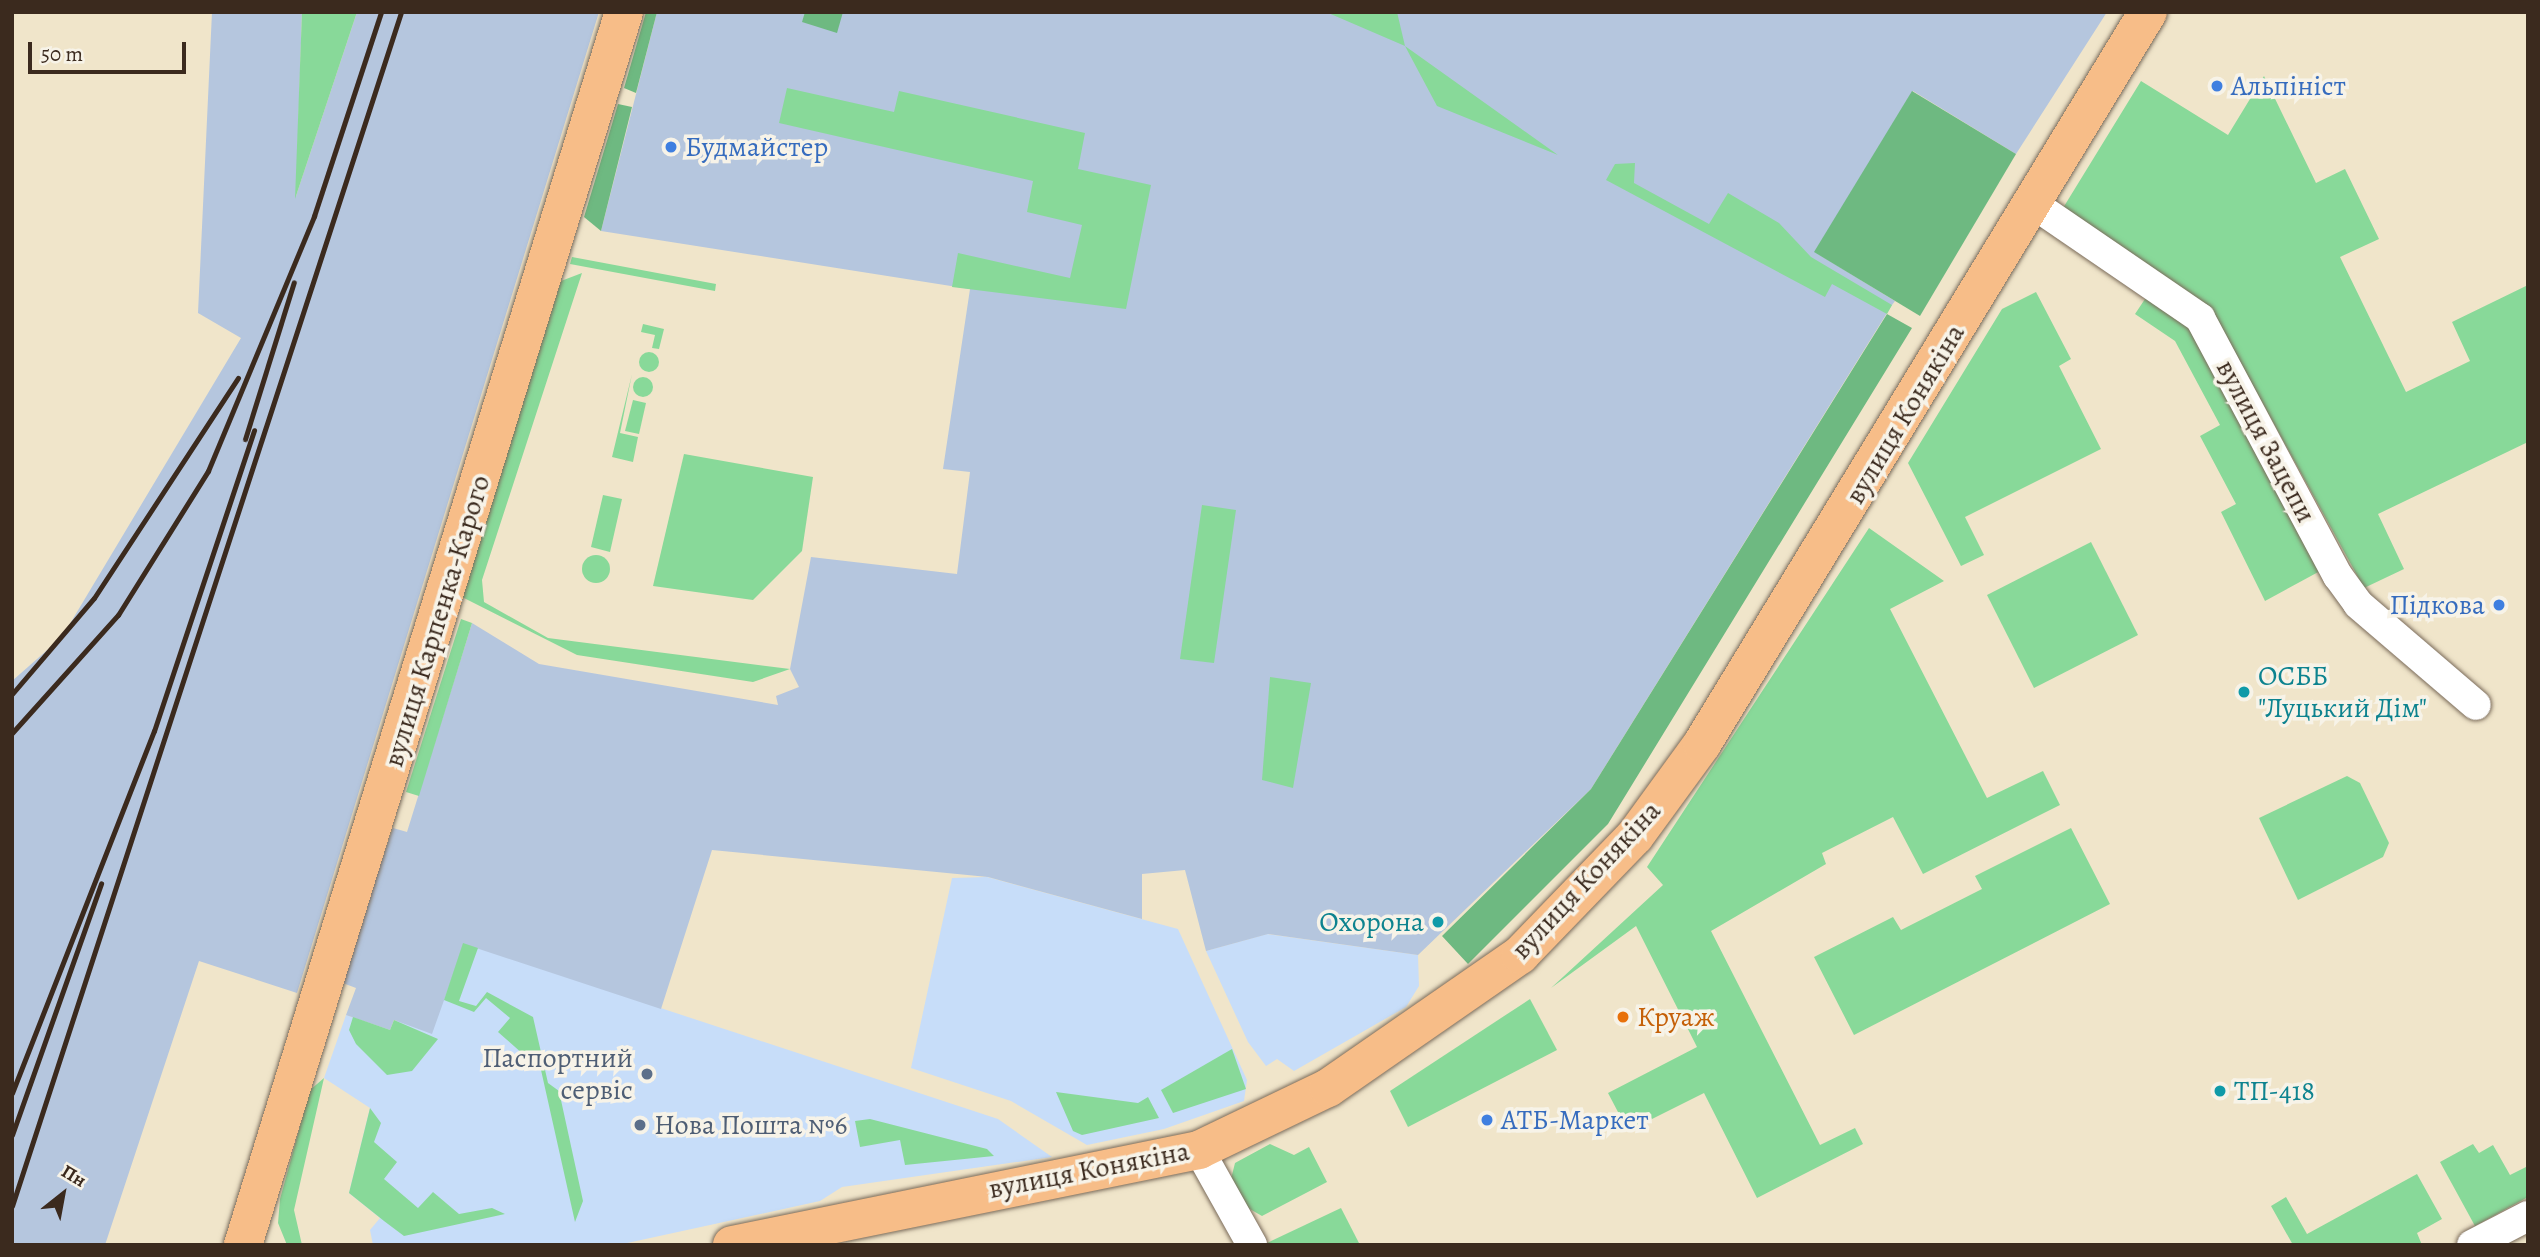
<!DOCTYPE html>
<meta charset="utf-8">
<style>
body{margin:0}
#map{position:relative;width:2540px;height:1257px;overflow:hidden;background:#f0e5ca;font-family:Alegreya,serif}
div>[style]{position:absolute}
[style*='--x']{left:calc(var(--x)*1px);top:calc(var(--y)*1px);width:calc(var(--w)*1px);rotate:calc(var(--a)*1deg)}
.built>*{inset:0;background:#c7ddf9}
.industrial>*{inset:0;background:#b5c6de}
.green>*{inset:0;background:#88d999}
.round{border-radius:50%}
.forest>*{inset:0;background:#6eb981}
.roads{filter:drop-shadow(0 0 2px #7a6b5a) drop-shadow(0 0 2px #7a6b5a)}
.minor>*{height:30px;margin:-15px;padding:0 15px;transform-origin:15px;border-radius:15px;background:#fff}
.major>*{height:38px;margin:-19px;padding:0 19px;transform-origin:19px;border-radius:19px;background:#f7bd88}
.rail>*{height:5px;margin:-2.5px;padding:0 2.5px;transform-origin:2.5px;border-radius:2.5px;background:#3b2a1e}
.dots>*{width:19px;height:19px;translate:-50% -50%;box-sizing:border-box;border:4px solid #f7f3e8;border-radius:50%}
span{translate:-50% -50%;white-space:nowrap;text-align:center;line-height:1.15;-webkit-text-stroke:7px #f7f3e8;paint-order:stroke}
.shop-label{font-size:28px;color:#366cbe}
.left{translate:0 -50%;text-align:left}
.right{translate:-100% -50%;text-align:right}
.street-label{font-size:28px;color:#3b2a1e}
.culture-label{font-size:28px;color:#0d838f}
.food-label{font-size:28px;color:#c56008}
.service-label{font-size:28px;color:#4e5e75}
.frame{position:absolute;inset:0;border:14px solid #3b2a1e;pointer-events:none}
.north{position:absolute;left:28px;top:1159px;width:70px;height:70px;-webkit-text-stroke:5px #f7f3e8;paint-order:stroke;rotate:31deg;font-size:19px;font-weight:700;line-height:28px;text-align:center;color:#3b2a1e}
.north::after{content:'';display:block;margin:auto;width:24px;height:32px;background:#3b2a1e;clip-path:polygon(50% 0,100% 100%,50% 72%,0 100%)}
.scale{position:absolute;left:28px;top:42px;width:158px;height:32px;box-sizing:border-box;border:4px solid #3b2a1e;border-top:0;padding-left:9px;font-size:21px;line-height:24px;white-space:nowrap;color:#3b2a1e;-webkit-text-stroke:5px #f7f3e8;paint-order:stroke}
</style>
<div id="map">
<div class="built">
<i style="clip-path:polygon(987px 877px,1178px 929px,1247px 1080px,1244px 1101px,1164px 1129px,1087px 1145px,1011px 1101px,911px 1068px,952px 878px)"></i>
<i style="clip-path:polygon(1267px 934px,1418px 955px,1419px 986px,1406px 1007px,1294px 1071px,1277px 1059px,1266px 1066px,1248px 1042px,1206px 951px)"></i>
<i style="clip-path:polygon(463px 943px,998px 1119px,1052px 1157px,842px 1187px,820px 1201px,618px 1245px,373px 1245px,370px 1230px,380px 1218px,349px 1193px,370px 1108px,324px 1078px,346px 1015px,390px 1030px)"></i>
</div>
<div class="industrial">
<i style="clip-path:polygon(212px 12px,302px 12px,296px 196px,357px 12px,599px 12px,297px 993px,199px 961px,105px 1245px,12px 1245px,12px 681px,62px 637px,241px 338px,198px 313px)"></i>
<i style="clip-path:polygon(657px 12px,2107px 12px,2016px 154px,1913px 91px,1815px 252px,1895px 301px,1892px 305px,1591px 789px,1418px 955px,1268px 934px,1206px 951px,1185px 870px,1142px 874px,1142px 919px,988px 877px,712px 850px,661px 1009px,464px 944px,432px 1034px,394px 1020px,390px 1030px,346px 1015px,356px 988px,340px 982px,393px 828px,407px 832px,472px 623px,539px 664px,778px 705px,776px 696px,799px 687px,790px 669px,811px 557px,957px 574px,970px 472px,943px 469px,970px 289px,601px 231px)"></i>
</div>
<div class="green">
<i style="clip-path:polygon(302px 12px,357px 12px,295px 199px)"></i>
<i style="clip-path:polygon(1326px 12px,1397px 12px,1405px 46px,1558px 155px,1437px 106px,1405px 46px)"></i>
<i style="clip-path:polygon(2264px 76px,2316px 183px,2345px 169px,2379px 239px,2340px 257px,2406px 392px,2470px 361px,2452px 322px,2528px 285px,2528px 442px,2378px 514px,2404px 569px,2364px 588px,2211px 309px,2063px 208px,2141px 81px,2228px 135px)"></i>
<i style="clip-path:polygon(787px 88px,894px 112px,899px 91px,1085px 133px,1078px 169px,1151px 185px,1126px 309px,952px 287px,958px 253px,1070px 278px,1082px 225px,1027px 212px,1033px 181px,779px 123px)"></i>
<i style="clip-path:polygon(1635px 163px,1634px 183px,1709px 224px,1728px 193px,1779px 223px,1811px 257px,1892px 305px,1887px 314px,1832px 284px,1825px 297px,1606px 180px,1615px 164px)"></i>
<i style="clip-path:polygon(572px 257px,716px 284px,715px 291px,570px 264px)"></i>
<i style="clip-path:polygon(582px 273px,482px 580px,484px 602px,548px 638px,790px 669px,753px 682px,577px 655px,462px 597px,561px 281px)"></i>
<i style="clip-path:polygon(2036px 292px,2071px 359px,2059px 366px,2101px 449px,1965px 517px,1984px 555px,1961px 566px,1908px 463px,2002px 309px)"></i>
<i style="clip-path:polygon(2147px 296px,2192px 326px,2322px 570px,2265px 601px,2221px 512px,2236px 504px,2200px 436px,2220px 425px,2175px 341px,2135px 314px)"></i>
<i style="clip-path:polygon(643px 324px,664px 329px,659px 349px,652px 348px,655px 335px,641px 332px)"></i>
<i class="round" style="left:639px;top:352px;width:20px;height:20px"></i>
<i style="clip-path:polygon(632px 374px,620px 433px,638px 437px,633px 462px,612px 457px)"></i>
<i class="round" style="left:633px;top:377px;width:20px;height:20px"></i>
<i style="clip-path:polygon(633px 400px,646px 403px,639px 434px,625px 431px)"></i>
<i style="clip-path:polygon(684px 454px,813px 477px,802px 551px,753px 600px,653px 586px)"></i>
<i style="clip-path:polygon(603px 495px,622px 499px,610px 552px,591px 547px)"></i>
<i style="clip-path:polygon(1202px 505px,1236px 510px,1214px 663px,1180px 659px)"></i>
<i style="clip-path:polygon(1869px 528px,1944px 581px,1890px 609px,1987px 798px,2043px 771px,2060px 805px,1923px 874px,1893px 817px,1822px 853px,1826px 864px,1711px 931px,1820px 1145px,1855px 1128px,1863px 1144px,1757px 1198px,1704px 1093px,1628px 1131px,1608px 1093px,1697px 1047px,1636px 926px,1551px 988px,1663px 885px,1647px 867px)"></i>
<i style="clip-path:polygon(2091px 542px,2138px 635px,2034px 688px,1987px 595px)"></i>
<i class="round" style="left:582px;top:555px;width:28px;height:28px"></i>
<i style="clip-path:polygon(461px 619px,472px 623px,419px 796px,406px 792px)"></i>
<i style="clip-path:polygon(1270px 677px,1311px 683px,1293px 788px,1262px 780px)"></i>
<i style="clip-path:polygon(2347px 776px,2360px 783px,2389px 843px,2383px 857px,2298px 900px,2259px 818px)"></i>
<i style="clip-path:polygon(2071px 828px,2110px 904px,1854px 1035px,1814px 957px,1893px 917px,1901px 930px,1982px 889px,1975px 876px)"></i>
<i style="clip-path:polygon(463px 943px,478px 948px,459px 1001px,476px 1006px,487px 992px,533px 1017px,548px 1083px,559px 1091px,583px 1201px,575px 1222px,541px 1070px,498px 1032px,510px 1018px,486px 998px,474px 1012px,444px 1000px)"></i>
<i style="clip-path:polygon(1530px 999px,1557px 1050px,1408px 1127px,1390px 1091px)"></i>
<i style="clip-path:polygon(353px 1017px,390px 1030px,394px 1020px,438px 1039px,412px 1071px,387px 1075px,356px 1044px,349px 1030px)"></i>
<i style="clip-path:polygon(1232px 1049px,1246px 1089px,1173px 1113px,1161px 1090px)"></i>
<i style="clip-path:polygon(324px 1078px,294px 1210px,302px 1245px,287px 1245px,278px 1223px,280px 1199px,310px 1090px)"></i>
<i style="clip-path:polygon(1056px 1092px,1138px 1103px,1148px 1097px,1159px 1118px,1082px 1135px,1073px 1131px)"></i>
<i style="clip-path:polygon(370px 1108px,381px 1123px,374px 1142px,397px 1162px,384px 1179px,418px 1208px,433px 1192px,459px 1214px,492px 1208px,505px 1214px,404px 1236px,384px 1221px,349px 1193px)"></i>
<i style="clip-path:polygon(870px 1119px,987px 1149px,994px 1156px,905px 1165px,900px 1140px,860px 1147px,855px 1121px)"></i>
<i style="clip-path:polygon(1270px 1144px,1294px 1155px,1309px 1147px,1327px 1182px,1262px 1216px,1248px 1208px,1231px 1179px,1235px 1163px)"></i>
<i style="clip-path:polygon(2473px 1144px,2479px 1153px,2493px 1145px,2510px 1175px,2528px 1166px,2528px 1197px,2475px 1226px,2440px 1162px)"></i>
<i style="clip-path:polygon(2417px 1174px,2442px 1219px,2417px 1233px,2422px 1245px,2293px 1245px,2271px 1206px,2286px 1197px,2307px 1234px)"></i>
<i style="clip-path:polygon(1341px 1208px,1360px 1245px,1268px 1245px,1267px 1243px)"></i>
</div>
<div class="forest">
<i style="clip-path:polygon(646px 12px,657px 12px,636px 93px,624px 88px)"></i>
<i style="clip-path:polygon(805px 12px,843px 12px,837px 33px,802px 22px)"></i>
<i style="clip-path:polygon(1912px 91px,2016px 154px,1920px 316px,1814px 252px)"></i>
<i style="clip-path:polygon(618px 104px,632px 107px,601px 231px,584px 217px)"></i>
<i style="clip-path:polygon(1887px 314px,1912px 328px,1608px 824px,1468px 964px,1442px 936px,1591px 789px)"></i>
</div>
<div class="roads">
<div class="minor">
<i style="--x:2032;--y:203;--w:204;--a:34.4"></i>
<i style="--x:2200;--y:318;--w:293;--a:61.9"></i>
<i style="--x:2338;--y:576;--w:34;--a:54"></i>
<i style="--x:2358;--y:604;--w:155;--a:40.6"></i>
<i style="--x:1199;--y:1150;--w:109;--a:60.8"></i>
<i style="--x:2472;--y:1245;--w:63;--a:-27.4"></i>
</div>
<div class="major">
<i style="--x:243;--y:1245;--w:1291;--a:-72.83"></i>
<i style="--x:732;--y:1245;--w:477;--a:-11.5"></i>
<i style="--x:1199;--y:1150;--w:143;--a:-25.7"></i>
<i style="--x:1328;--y:1088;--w:234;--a:-34.7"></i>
<i style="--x:1520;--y:955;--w:165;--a:-46"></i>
<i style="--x:1635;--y:836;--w:114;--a:-53.9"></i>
<i style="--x:1702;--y:744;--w:857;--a:-58.65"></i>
</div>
</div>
<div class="rail">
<i style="--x:245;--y:439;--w:164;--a:-72.7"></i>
<i style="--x:12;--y:694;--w:126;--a:-49.5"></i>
<i style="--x:94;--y:598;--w:263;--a:-56.8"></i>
<i style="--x:12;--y:733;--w:159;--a:-48.1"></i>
<i style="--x:118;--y:615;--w:170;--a:-58"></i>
<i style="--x:208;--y:471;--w:276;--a:-67.4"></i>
<i style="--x:314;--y:216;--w:215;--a:-71.8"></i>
<i style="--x:12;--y:1093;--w:389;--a:-68.6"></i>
<i style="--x:154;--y:731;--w:317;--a:-71.6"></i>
<i style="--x:12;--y:1135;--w:267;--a:-70.5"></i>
<i style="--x:12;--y:1206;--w:1256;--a:-71.95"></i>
</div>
<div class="dots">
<i style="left:2217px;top:86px;background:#3f7fe0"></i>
<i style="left:671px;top:147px;background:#3f7fe0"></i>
<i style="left:2499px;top:605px;background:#3f7fe0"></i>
<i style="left:2244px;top:692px;background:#0f9aa8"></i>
<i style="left:1438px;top:922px;background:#0f9aa8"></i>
<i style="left:1623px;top:1017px;background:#e8710a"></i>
<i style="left:647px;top:1074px;background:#5c6f8a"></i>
<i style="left:2220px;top:1091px;background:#0f9aa8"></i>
<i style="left:1487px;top:1120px;background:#3f7fe0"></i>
<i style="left:640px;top:1125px;background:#5c6f8a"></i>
</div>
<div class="shop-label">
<span class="left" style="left:2231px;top:86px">Альпініст</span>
<span class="left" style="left:685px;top:147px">Будмайстер</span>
<span class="right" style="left:2485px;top:605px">Підкова</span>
<span class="left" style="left:1501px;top:1120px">АТБ-Маркет</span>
</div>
<div class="street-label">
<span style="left:1905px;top:414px;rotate:-59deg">вулиця Конякіна</span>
<span style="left:2266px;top:441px;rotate:62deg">вулиця Зацепи</span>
<span style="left:437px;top:621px;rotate:-73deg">вулиця Карпенка-Карого</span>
<span style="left:1586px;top:880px;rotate:-47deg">вулиця Конякіна</span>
<span style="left:1089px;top:1170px;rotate:-11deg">вулиця Конякіна</span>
</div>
<div class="culture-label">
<span class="left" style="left:2258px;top:692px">ОСББ<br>"Луцький Дім"</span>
<span class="right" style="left:1424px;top:922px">Охорона</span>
<span class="left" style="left:2234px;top:1091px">ТП-418</span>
</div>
<div class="food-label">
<span class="left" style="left:1637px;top:1017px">Круаж</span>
</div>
<div class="service-label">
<span class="right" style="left:633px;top:1074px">Паспортний<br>сервіс</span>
<span class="left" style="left:654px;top:1125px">Нова Пошта №6</span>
</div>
<div class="frame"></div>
<div class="north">Пн</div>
<div class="scale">50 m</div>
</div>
